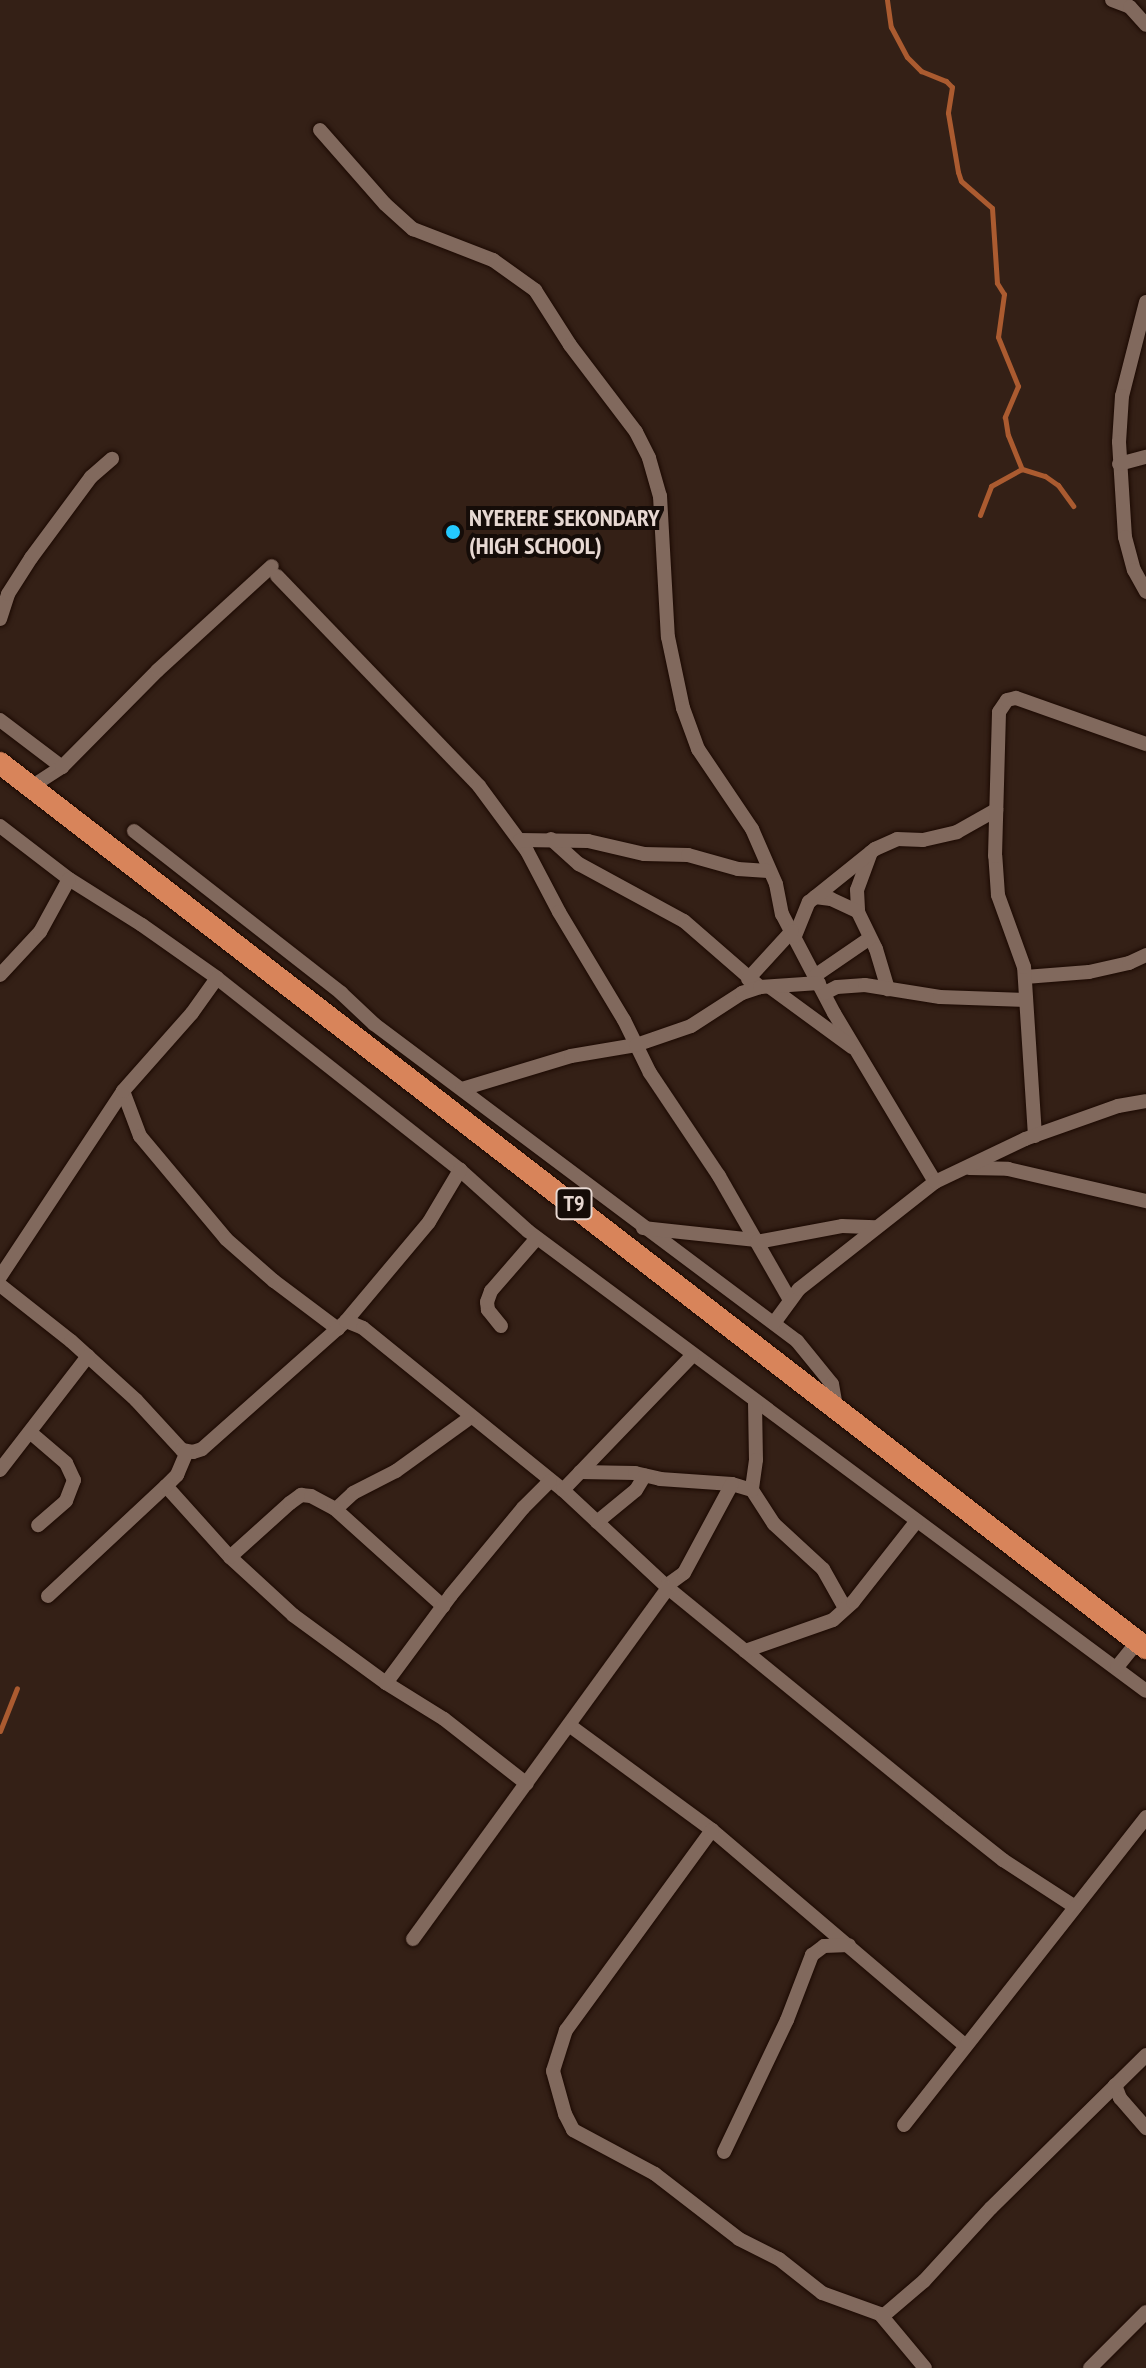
<!DOCTYPE html>
<style>
body{margin:0}
#map{position:relative;width:1146px;height:2368px;overflow:hidden;background:#342016;font-family:"PT Sans Narrow",sans-serif}
div>[style]{position:absolute}
[style*='--x']{left:calc(var(--x)*1px);top:calc(var(--y)*1px);width:calc(var(--w)*1px);rotate:calc(var(--a)*1deg)}
.stream>*{height:5px;margin:-2.5px;padding:0 2.5px;transform-origin:2.5px;border-radius:2.5px;background:#ab5b30}
.roads{filter:drop-shadow(0 0 2px #1b0902) drop-shadow(0 0 2px #1b0902)}
.minor>*{height:14px;margin:-7px;padding:0 7px;transform-origin:7px;border-radius:7px;background:#81695d}
.trunk>*{height:22px;margin:-11px;padding:0 11px;transform-origin:11px;border-radius:11px;background:#d8845a}
.dots>*{width:22px;height:22px;translate:-50% -50%;box-sizing:border-box;border:4px solid #150c08;border-radius:50%}
span{translate:-50% -50%;white-space:nowrap;text-align:center;line-height:1.15;-webkit-text-stroke:8px #150c08;paint-order:stroke}
.shield-label span{padding:2px 6px;background:#150c08;border:2px solid;border-radius:6px;-webkit-text-stroke-width:0}
.shield-label{font-size:22px;color:#e7d8d2;font-weight:700}
.poi-label{font-size:24px;color:#e7d8d2;font-weight:700}
.left{translate:0 -50%;text-align:left}
</style>
<div id="map">
<div class="stream">
<i style="--x:887;--y:0;--w:27;--a:82"></i>
<i style="--x:891;--y:27;--w:34;--a:62"></i>
<i style="--x:907;--y:57;--w:20;--a:45"></i>
<i style="--x:921;--y:71;--w:27;--a:22"></i>
<i style="--x:946;--y:81;--w:8;--a:45"></i>
<i style="--x:952;--y:87;--w:26;--a:99"></i>
<i style="--x:948;--y:113;--w:60;--a:80.4"></i>
<i style="--x:958;--y:172;--w:9;--a:72"></i>
<i style="--x:961;--y:181;--w:41;--a:41.1"></i>
<i style="--x:992;--y:208;--w:75;--a:86.2"></i>
<i style="--x:997;--y:283;--w:13;--a:58"></i>
<i style="--x:1004;--y:294;--w:43;--a:97.9"></i>
<i style="--x:998;--y:337;--w:53;--a:67.8"></i>
<i style="--x:1018;--y:386;--w:34;--a:113"></i>
<i style="--x:1005;--y:417;--w:18;--a:81"></i>
<i style="--x:1008;--y:435;--w:37;--a:68"></i>
<i style="--x:980;--y:515;--w:31;--a:-69"></i>
<i style="--x:991;--y:486;--w:35;--a:-29"></i>
<i style="--x:1022;--y:469;--w:24;--a:17"></i>
<i style="--x:1045;--y:476;--w:16;--a:35"></i>
<i style="--x:1058;--y:485;--w:26;--a:54"></i>
<i style="--x:0;--y:1731;--w:46;--a:-68.4"></i>
</div>
<div class="roads">
<div class="minor">
<i style="--x:1112;--y:0;--w:19;--a:21"></i>
<i style="--x:1130;--y:7;--w:24;--a:48"></i>
<i style="--x:320;--y:130;--w:98;--a:48.7"></i>
<i style="--x:385;--y:204;--w:38;--a:42"></i>
<i style="--x:413;--y:229;--w:86;--a:21.2"></i>
<i style="--x:493;--y:260;--w:52;--a:35.5"></i>
<i style="--x:535;--y:290;--w:65;--a:57.5"></i>
<i style="--x:570;--y:345;--w:109;--a:52.8"></i>
<i style="--x:636;--y:432;--w:29;--a:63"></i>
<i style="--x:649;--y:458;--w:40;--a:74"></i>
<i style="--x:660;--y:496;--w:141;--a:86.8"></i>
<i style="--x:668;--y:637;--w:73;--a:78.1"></i>
<i style="--x:683;--y:708;--w:44;--a:69.9"></i>
<i style="--x:698;--y:749;--w:97;--a:56"></i>
<i style="--x:752;--y:829;--w:60;--a:66.4"></i>
<i style="--x:776;--y:884;--w:31;--a:79"></i>
<i style="--x:782;--y:914;--w:112;--a:62.3"></i>
<i style="--x:834;--y:1013;--w:197;--a:59.1"></i>
<i style="--x:1146;--y:302;--w:97;--a:104.3"></i>
<i style="--x:1122;--y:396;--w:46;--a:93.7"></i>
<i style="--x:1119;--y:442;--w:95;--a:86.4"></i>
<i style="--x:1125;--y:537;--w:34;--a:75"></i>
<i style="--x:1134;--y:570;--w:25;--a:61"></i>
<i style="--x:1119;--y:464;--w:28;--a:-15"></i>
<i style="--x:277;--y:576;--w:291;--a:46.1"></i>
<i style="--x:479;--y:786;--w:81;--a:53.6"></i>
<i style="--x:527;--y:851;--w:69;--a:62.3"></i>
<i style="--x:559;--y:912;--w:126;--a:59"></i>
<i style="--x:624;--y:1020;--w:59;--a:63.9"></i>
<i style="--x:650;--y:1073;--w:124;--a:56.2"></i>
<i style="--x:719;--y:1176;--w:143;--a:60.2"></i>
<i style="--x:0;--y:619;--w:26;--a:-72"></i>
<i style="--x:8;--y:594;--w:43;--a:-57.4"></i>
<i style="--x:31;--y:558;--w:101;--a:-53.5"></i>
<i style="--x:91;--y:477;--w:28;--a:-41"></i>
<i style="--x:0;--y:720;--w:78;--a:37.2"></i>
<i style="--x:31;--y:787;--w:37;--a:-33"></i>
<i style="--x:62;--y:767;--w:136;--a:-45.3"></i>
<i style="--x:158;--y:670;--w:154;--a:-42.4"></i>
<i style="--x:0;--y:826;--w:87;--a:37.5"></i>
<i style="--x:69;--y:879;--w:86;--a:32.2"></i>
<i style="--x:142;--y:925;--w:92;--a:35.2"></i>
<i style="--x:217;--y:978;--w:310;--a:38.3"></i>
<i style="--x:460;--y:1170;--w:91;--a:41.9"></i>
<i style="--x:528;--y:1231;--w:770;--a:36.66"></i>
<i style="--x:134;--y:831;--w:263;--a:38"></i>
<i style="--x:341;--y:993;--w:45;--a:43.2"></i>
<i style="--x:374;--y:1024;--w:529;--a:36.85"></i>
<i style="--x:797;--y:1341;--w:55;--a:50.9"></i>
<i style="--x:832;--y:1384;--w:23;--a:80"></i>
<i style="--x:551;--y:839;--w:38;--a:42"></i>
<i style="--x:579;--y:864;--w:119;--a:28.5"></i>
<i style="--x:684;--y:921;--w:101;--a:41"></i>
<i style="--x:520;--y:840;--w:68;--a:0.8"></i>
<i style="--x:588;--y:841;--w:57;--a:13.1"></i>
<i style="--x:644;--y:854;--w:44;--a:1.3"></i>
<i style="--x:688;--y:855;--w:52;--a:15.6"></i>
<i style="--x:738;--y:869;--w:30;--a:4"></i>
<i style="--x:871;--y:852;--w:40;--a:110.2"></i>
<i style="--x:857;--y:890;--w:22;--a:87"></i>
<i style="--x:858;--y:912;--w:41;--a:64.1"></i>
<i style="--x:876;--y:949;--w:42;--a:73.3"></i>
<i style="--x:815;--y:897;--w:16;--a:7"></i>
<i style="--x:831;--y:899;--w:29;--a:25"></i>
<i style="--x:795;--y:936;--w:37;--a:-68"></i>
<i style="--x:809;--y:902;--w:85;--a:-38.8"></i>
<i style="--x:875;--y:849;--w:24;--a:-24"></i>
<i style="--x:897;--y:839;--w:26;--a:2"></i>
<i style="--x:923;--y:840;--w:35;--a:-13"></i>
<i style="--x:957;--y:832;--w:45;--a:-29.4"></i>
<i style="--x:0;--y:975;--w:59;--a:-47.1"></i>
<i style="--x:40;--y:932;--w:60;--a:-61.3"></i>
<i style="--x:816;--y:975;--w:65;--a:-34.4"></i>
<i style="--x:1025;--y:977;--w:64;--a:-4.5"></i>
<i style="--x:1089;--y:972;--w:41;--a:-12.7"></i>
<i style="--x:1129;--y:963;--w:19;--a:-25"></i>
<i style="--x:748;--y:979;--w:65;--a:-47.5"></i>
<i style="--x:770;--y:987;--w:102;--a:36.2"></i>
<i style="--x:825;--y:993;--w:13;--a:-27"></i>
<i style="--x:837;--y:987;--w:28;--a:-4"></i>
<i style="--x:865;--y:985;--w:76;--a:9.1"></i>
<i style="--x:940;--y:997;--w:86;--a:2"></i>
<i style="--x:462;--y:1089;--w:114;--a:-16.8"></i>
<i style="--x:571;--y:1056;--w:66;--a:-9.6"></i>
<i style="--x:636;--y:1045;--w:58;--a:-19.1"></i>
<i style="--x:691;--y:1026;--w:61;--a:-32.9"></i>
<i style="--x:742;--y:993;--w:19;--a:-18"></i>
<i style="--x:760;--y:987;--w:59;--a:-3.9"></i>
<i style="--x:123;--y:1091;--w:48;--a:69.3"></i>
<i style="--x:140;--y:1136;--w:134;--a:50.1"></i>
<i style="--x:226;--y:1239;--w:64;--a:41.2"></i>
<i style="--x:274;--y:1281;--w:80;--a:36.9"></i>
<i style="--x:1035;--y:1136;--w:169;--a:-93.7"></i>
<i style="--x:1024;--y:967;--w:77;--a:-109.9"></i>
<i style="--x:998;--y:895;--w:39;--a:-94"></i>
<i style="--x:995;--y:856;--w:144;--a:-88.4"></i>
<i style="--x:999;--y:712;--w:14;--a:-56"></i>
<i style="--x:1007;--y:700;--w:9;--a:-13"></i>
<i style="--x:1016;--y:698;--w:138;--a:19.5"></i>
<i style="--x:969;--y:1168;--w:39;--a:1"></i>
<i style="--x:1008;--y:1169;--w:142;--a:13.1"></i>
<i style="--x:643;--y:1228;--w:114;--a:6.1"></i>
<i style="--x:757;--y:1242;--w:86;--a:-10.7"></i>
<i style="--x:842;--y:1226;--w:33;--a:2"></i>
<i style="--x:0;--y:1277;--w:223;--a:-56.5"></i>
<i style="--x:123;--y:1091;--w:104;--a:-48.5"></i>
<i style="--x:192;--y:1013;--w:43;--a:-54.5"></i>
<i style="--x:0;--y:1285;--w:90;--a:38.3"></i>
<i style="--x:71;--y:1341;--w:88;--a:42.2"></i>
<i style="--x:136;--y:1400;--w:68;--a:47.4"></i>
<i style="--x:182;--y:1450;--w:11;--a:10"></i>
<i style="--x:193;--y:1452;--w:9;--a:-18"></i>
<i style="--x:202;--y:1449;--w:193;--a:-41.6"></i>
<i style="--x:346;--y:1321;--w:129;--a:-50"></i>
<i style="--x:429;--y:1222;--w:61;--a:-59.2"></i>
<i style="--x:346;--y:1321;--w:18;--a:22"></i>
<i style="--x:363;--y:1328;--w:257;--a:39"></i>
<i style="--x:563;--y:1490;--w:144;--a:43"></i>
<i style="--x:668;--y:1588;--w:364;--a:39.2"></i>
<i style="--x:950;--y:1818;--w:68;--a:38.4"></i>
<i style="--x:1003;--y:1860;--w:86;--a:33.1"></i>
<i style="--x:774;--y:1323;--w:42;--a:-53.7"></i>
<i style="--x:799;--y:1289;--w:173;--a:-38.2"></i>
<i style="--x:935;--y:1182;--w:100;--a:-25.5"></i>
<i style="--x:1025;--y:1139;--w:99;--a:-19.5"></i>
<i style="--x:1118;--y:1106;--w:28;--a:-10"></i>
<i style="--x:501;--y:1326;--w:21;--a:-129"></i>
<i style="--x:488;--y:1310;--w:8;--a:-97"></i>
<i style="--x:487;--y:1302;--w:12;--a:-70"></i>
<i style="--x:491;--y:1291;--w:70;--a:-49"></i>
<i style="--x:755;--y:1403;--w:57;--a:89"></i>
<i style="--x:756;--y:1460;--w:30;--a:98"></i>
<i style="--x:752;--y:1490;--w:40;--a:57.1"></i>
<i style="--x:774;--y:1524;--w:67;--a:42.6"></i>
<i style="--x:823;--y:1569;--w:45;--a:60.6"></i>
<i style="--x:31;--y:1433;--w:46;--a:40.6"></i>
<i style="--x:66;--y:1463;--w:19;--a:65"></i>
<i style="--x:74;--y:1480;--w:22;--a:111"></i>
<i style="--x:66;--y:1501;--w:37;--a:139"></i>
<i style="--x:0;--y:1470;--w:144;--a:-52.3"></i>
<i style="--x:580;--y:1472;--w:55;--a:1"></i>
<i style="--x:635;--y:1473;--w:26;--a:13"></i>
<i style="--x:660;--y:1479;--w:72;--a:4"></i>
<i style="--x:732;--y:1484;--w:21;--a:17"></i>
<i style="--x:166;--y:1486;--w:96;--a:48"></i>
<i style="--x:230;--y:1557;--w:86;--a:42.6"></i>
<i style="--x:293;--y:1615;--w:115;--a:36.2"></i>
<i style="--x:386;--y:1683;--w:68;--a:31.8"></i>
<i style="--x:444;--y:1719;--w:105;--a:38.1"></i>
<i style="--x:563;--y:1490;--w:186;--a:-46.1"></i>
<i style="--x:336;--y:1509;--w:23;--a:-43"></i>
<i style="--x:353;--y:1493;--w:48;--a:-27.1"></i>
<i style="--x:396;--y:1471;--w:92;--a:-35.8"></i>
<i style="--x:597;--y:1522;--w:50;--a:-39.4"></i>
<i style="--x:636;--y:1490;--w:17;--a:-59"></i>
<i style="--x:230;--y:1557;--w:81;--a:-42"></i>
<i style="--x:290;--y:1503;--w:14;--a:-36"></i>
<i style="--x:301;--y:1495;--w:10;--a:6"></i>
<i style="--x:311;--y:1496;--w:26;--a:28"></i>
<i style="--x:334;--y:1508;--w:147;--a:42"></i>
<i style="--x:666;--y:1586;--w:22;--a:-36"></i>
<i style="--x:684;--y:1573;--w:101;--a:-61.7"></i>
<i style="--x:48;--y:1596;--w:161;--a:-43"></i>
<i style="--x:166;--y:1486;--w:16;--a:-45"></i>
<i style="--x:177;--y:1475;--w:25;--a:-67"></i>
<i style="--x:745;--y:1651;--w:93;--a:-19.4"></i>
<i style="--x:833;--y:1620;--w:27;--a:-42"></i>
<i style="--x:853;--y:1602;--w:102;--a:-51.8"></i>
<i style="--x:1117;--y:1667;--w:33;--a:-51"></i>
<i style="--x:386;--y:1683;--w:109;--a:-53.5"></i>
<i style="--x:451;--y:1595;--w:113;--a:-50.4"></i>
<i style="--x:523;--y:1508;--w:38;--a:-45"></i>
<i style="--x:569;--y:1725;--w:177;--a:36.3"></i>
<i style="--x:712;--y:1830;--w:333;--a:40.4"></i>
<i style="--x:712;--y:1830;--w:248;--a:126.1"></i>
<i style="--x:566;--y:2030;--w:43;--a:107.6"></i>
<i style="--x:553;--y:2071;--w:45;--a:74.4"></i>
<i style="--x:565;--y:2114;--w:18;--a:63"></i>
<i style="--x:573;--y:2130;--w:93;--a:28.2"></i>
<i style="--x:655;--y:2174;--w:106;--a:37.7"></i>
<i style="--x:739;--y:2239;--w:45;--a:26.6"></i>
<i style="--x:779;--y:2259;--w:55;--a:38.3"></i>
<i style="--x:822;--y:2293;--w:62;--a:19.9"></i>
<i style="--x:880;--y:2314;--w:70;--a:50.2"></i>
<i style="--x:413;--y:1939;--w:434;--a:-54"></i>
<i style="--x:1115;--y:2085;--w:14;--a:69"></i>
<i style="--x:1120;--y:2098;--w:40;--a:49"></i>
<i style="--x:904;--y:2125;--w:392;--a:-51.8"></i>
<i style="--x:724;--y:2152;--w:146;--a:-64.5"></i>
<i style="--x:787;--y:2020;--w:70;--a:-69"></i>
<i style="--x:812;--y:1955;--w:15;--a:-37"></i>
<i style="--x:824;--y:1946;--w:25;--a:-2"></i>
<i style="--x:883;--y:2316;--w:54;--a:-40.5"></i>
<i style="--x:924;--y:2281;--w:99;--a:-47.5"></i>
<i style="--x:991;--y:2208;--w:218;--a:-44.6"></i>
<i style="--x:1090;--y:2368;--w:79;--a:-45"></i>
</div>
<div class="trunk">
<i style="--x:0;--y:763;--w:1448;--a:37.68"></i>
</div>
</div>
<div class="dots">
<i style="left:453px;top:532px;background:#24c9fe"></i>
</div>
<div class="shield-label">
<span style="left:574px;top:1204px">T9</span>
</div>
<div class="poi-label">
<span class="left" style="left:469px;top:532px">NYERERE SEKONDARY<br>(HIGH SCHOOL)</span>
</div>
</div>
